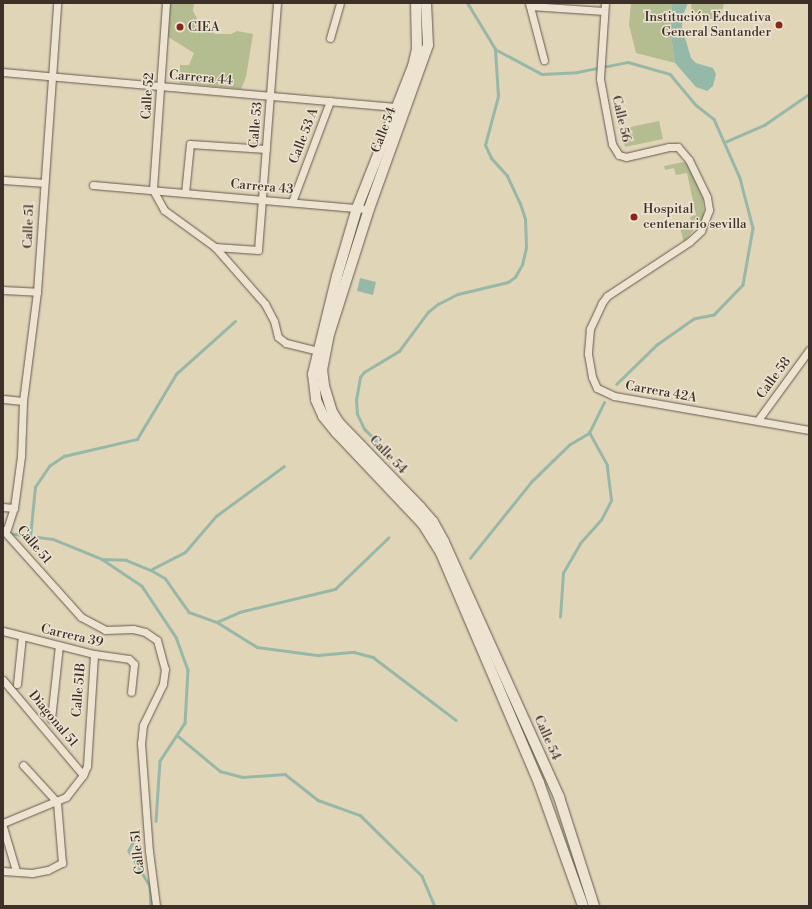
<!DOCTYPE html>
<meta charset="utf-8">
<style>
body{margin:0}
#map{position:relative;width:812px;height:909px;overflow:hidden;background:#e1d5b8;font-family:"Libre Bodoni",serif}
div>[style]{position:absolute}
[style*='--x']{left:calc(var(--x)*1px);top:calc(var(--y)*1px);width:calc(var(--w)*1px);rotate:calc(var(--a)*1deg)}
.green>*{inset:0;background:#b3bd8f}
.water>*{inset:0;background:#95b9a9}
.stream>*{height:2.5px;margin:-1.25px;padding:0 1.25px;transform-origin:1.25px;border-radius:1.25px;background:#95b9a9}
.roads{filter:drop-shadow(0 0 1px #66584d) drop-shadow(0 0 1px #66584d)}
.street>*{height:7px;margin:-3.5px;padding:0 3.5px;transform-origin:3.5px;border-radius:3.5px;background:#ece4d1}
.secondary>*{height:10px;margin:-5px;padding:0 5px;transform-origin:5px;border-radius:5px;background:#ece4d1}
.dots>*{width:11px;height:11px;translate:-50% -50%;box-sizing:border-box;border:2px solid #ece4d1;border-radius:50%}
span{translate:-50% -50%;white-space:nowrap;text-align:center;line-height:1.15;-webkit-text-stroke:3px #ece4d1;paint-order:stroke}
.poi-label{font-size:13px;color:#3d2f29}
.right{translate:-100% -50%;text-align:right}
.left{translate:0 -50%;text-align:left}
.street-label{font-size:13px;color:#3d2f29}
.frame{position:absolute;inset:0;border:4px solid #3d2f29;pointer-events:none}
</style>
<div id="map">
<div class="green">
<i style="clip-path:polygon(169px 3px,194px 3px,193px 11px,202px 28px,211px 28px,215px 34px,231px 34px,237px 31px,253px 34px,246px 77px,241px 89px,180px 83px,180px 65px,189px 65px,194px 53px,165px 35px)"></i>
<i style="clip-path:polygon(631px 3px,672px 3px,670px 29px,675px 63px,636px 53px,629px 25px)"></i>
<i style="clip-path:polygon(691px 3px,724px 3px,721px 15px,709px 20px,704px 18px,702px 13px,692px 12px)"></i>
<i style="clip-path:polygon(659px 121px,663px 139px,625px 147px,621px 129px)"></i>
<i style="clip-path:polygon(683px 162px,690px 165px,703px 198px,704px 217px,684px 242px,680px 228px,692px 225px,690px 217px,696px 215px,687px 173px,676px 175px,674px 168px,665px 170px,664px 166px)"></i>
</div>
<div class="water">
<i style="clip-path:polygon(672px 3px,688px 3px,683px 15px,682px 27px,691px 58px,696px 63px,713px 68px,716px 74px,713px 86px,707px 91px,696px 87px,675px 63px,670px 29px)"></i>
<i style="clip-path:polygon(360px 278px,376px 282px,373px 295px,357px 291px)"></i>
</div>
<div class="stream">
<i style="--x:495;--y:49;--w:53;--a:28"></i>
<i style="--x:542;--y:74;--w:35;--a:-3"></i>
<i style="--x:577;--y:72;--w:52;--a:-11.1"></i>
<i style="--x:628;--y:62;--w:44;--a:15.9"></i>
<i style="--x:670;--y:74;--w:40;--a:50"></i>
<i style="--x:696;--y:105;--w:23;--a:38"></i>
<i style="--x:714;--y:119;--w:64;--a:66.2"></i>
<i style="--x:740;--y:178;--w:52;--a:75.4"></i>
<i style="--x:753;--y:228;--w:58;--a:100"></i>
<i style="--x:743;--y:285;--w:42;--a:134"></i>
<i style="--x:714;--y:315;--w:20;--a:169"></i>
<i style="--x:694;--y:319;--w:45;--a:144.9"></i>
<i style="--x:657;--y:345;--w:56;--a:135.7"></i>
<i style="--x:725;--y:142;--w:43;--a:-23.6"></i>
<i style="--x:764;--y:125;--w:55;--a:-34.6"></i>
<i style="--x:391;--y:456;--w:38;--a:-135"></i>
<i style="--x:364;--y:429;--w:17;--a:-115"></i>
<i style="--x:357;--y:414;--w:14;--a:-94"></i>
<i style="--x:356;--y:400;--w:23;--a:-80"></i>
<i style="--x:360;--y:377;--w:6;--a:-51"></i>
<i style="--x:364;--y:372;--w:41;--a:-31"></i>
<i style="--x:399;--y:351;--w:49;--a:-53.4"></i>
<i style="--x:428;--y:312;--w:13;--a:-39"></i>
<i style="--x:438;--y:304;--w:22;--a:-27"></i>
<i style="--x:458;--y:294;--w:51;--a:-13.5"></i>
<i style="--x:508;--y:282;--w:9;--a:-36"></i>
<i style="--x:515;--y:277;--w:14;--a:-60"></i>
<i style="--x:522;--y:265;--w:18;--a:-77"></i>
<i style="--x:526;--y:247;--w:28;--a:-92"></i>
<i style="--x:525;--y:219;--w:16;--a:-108"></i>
<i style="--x:520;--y:204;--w:31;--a:-115"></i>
<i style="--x:507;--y:176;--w:24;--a:-132"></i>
<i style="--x:491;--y:158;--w:14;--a:-115"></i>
<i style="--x:485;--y:145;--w:51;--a:-75.1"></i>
<i style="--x:498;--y:96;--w:47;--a:-93.7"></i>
<i style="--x:495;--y:49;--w:54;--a:-121.3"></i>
<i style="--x:7;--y:533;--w:46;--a:7.4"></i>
<i style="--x:53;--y:539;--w:53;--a:22.2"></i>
<i style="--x:102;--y:559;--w:48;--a:34"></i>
<i style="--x:142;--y:586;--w:61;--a:56.3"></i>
<i style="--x:176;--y:637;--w:35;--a:70"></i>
<i style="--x:188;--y:670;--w:53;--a:93.2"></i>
<i style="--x:185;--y:723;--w:45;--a:123.3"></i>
<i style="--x:160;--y:761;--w:60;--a:93.8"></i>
<i style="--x:30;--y:537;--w:50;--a:-84.3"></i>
<i style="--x:35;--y:487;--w:25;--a:-56"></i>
<i style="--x:49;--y:466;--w:18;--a:-34"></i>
<i style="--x:64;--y:456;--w:75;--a:-13.1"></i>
<i style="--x:137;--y:439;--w:76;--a:-59"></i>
<i style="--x:176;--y:374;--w:79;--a:-41.9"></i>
<i style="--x:470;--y:558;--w:97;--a:-51.2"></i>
<i style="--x:531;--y:482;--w:54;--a:-44.3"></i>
<i style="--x:570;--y:444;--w:22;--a:-30"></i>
<i style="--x:102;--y:559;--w:24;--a:2"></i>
<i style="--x:126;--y:560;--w:27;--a:22"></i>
<i style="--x:151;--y:570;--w:16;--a:30"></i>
<i style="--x:165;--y:578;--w:42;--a:54.8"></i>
<i style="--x:189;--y:612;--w:30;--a:20"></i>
<i style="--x:217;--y:622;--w:47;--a:32"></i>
<i style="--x:257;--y:647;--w:62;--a:7.5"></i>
<i style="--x:318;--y:655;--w:36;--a:-5"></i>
<i style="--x:354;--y:652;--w:20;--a:15"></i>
<i style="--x:373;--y:657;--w:104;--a:37.2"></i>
<i style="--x:152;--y:569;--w:37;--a:-27"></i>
<i style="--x:185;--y:552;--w:48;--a:-49.3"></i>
<i style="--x:216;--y:516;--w:84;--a:-36.3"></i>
<i style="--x:560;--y:617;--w:44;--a:-86.1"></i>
<i style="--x:563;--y:573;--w:34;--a:-60"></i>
<i style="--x:580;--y:543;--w:31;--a:-48"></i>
<i style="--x:601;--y:520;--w:22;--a:-63"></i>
<i style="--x:611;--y:500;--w:35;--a:-97"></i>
<i style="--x:607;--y:465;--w:37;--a:-119"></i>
<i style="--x:589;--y:433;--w:34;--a:-64"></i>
<i style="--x:217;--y:622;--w:24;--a:-24"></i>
<i style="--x:239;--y:612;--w:99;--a:-13.5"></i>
<i style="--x:335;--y:589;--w:74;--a:-43.9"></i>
<i style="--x:178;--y:736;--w:55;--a:39.8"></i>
<i style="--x:220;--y:771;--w:23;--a:15"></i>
<i style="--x:242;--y:777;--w:43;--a:-4"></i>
<i style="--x:285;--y:774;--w:42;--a:38.2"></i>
<i style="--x:318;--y:800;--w:45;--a:19.7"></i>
<i style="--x:360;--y:815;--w:87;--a:44.5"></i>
<i style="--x:422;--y:876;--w:33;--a:67"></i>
<i style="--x:139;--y:831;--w:22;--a:117"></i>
<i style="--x:129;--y:851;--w:41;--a:59"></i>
<i style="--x:150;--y:886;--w:20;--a:87"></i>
</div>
<div class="roads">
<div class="street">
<i style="--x:166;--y:3;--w:187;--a:94"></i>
<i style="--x:153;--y:190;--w:23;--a:61"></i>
<i style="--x:164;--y:210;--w:63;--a:36"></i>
<i style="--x:215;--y:247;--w:76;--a:48.7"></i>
<i style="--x:265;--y:304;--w:19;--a:62"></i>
<i style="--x:274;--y:321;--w:16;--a:76"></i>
<i style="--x:278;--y:337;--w:10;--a:37"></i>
<i style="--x:286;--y:343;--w:37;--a:14"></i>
<i style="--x:529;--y:3;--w:59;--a:75.3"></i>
<i style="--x:605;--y:3;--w:76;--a:93.8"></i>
<i style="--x:600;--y:79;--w:66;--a:79.5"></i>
<i style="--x:612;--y:144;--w:13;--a:58"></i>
<i style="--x:619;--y:155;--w:7;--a:16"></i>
<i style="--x:626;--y:157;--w:44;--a:-13.1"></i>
<i style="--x:669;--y:147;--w:9;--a:0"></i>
<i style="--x:678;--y:147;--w:17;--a:50"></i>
<i style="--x:689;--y:160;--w:41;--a:64.1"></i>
<i style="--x:707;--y:197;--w:13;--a:81"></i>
<i style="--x:709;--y:210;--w:22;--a:111"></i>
<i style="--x:701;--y:231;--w:16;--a:137"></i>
<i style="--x:689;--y:242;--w:98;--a:146.6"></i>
<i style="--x:607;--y:296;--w:9;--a:126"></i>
<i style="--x:602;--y:303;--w:29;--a:115"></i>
<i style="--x:590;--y:329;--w:25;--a:95"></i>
<i style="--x:588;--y:354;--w:23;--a:80"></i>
<i style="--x:592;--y:377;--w:12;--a:66"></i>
<i style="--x:597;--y:388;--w:19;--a:25"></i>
<i style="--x:614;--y:396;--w:198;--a:9.9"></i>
<i style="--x:530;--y:6;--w:74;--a:3.9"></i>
<i style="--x:330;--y:38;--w:36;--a:-74"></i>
<i style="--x:3;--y:72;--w:396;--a:5.1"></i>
<i style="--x:3;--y:180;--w:39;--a:4"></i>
<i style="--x:93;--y:185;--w:277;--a:5"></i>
<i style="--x:185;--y:193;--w:49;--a:-84.2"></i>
<i style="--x:190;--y:144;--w:76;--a:3.8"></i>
<i style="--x:292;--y:202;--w:108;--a:-69.4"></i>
<i style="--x:215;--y:247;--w:43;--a:4"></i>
<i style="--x:258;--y:250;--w:248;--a:-85.6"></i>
<i style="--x:3;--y:290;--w:34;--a:3"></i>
<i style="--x:3;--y:399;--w:20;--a:6"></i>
<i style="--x:758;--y:420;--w:87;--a:-53.9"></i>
<i style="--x:3;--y:507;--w:11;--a:5"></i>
<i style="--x:3;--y:530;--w:117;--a:48.1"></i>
<i style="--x:81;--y:617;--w:27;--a:28"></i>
<i style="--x:105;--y:630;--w:28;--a:-2"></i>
<i style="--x:133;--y:629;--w:12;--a:14"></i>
<i style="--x:145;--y:632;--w:14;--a:34"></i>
<i style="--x:157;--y:640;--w:30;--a:75"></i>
<i style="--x:165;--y:669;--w:15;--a:98"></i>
<i style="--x:163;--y:684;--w:46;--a:116"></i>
<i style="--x:143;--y:725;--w:18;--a:96"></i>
<i style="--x:141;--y:743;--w:108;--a:85.8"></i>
<i style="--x:149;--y:851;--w:55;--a:82.7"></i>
<i style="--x:6;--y:532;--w:25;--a:-72"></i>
<i style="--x:14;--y:508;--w:52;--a:-82.3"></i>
<i style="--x:21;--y:456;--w:55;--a:-87.9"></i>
<i style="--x:23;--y:401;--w:110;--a:-82.7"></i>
<i style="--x:37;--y:292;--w:290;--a:-86"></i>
<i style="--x:3;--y:631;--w:94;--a:14.2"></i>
<i style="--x:94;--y:654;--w:35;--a:8"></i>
<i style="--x:129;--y:659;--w:7;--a:45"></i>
<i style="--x:134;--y:664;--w:28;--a:96"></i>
<i style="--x:3;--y:680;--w:124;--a:49.9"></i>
<i style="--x:17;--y:684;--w:48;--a:-84.1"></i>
<i style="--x:51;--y:719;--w:74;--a:-83.8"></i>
<i style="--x:3;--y:823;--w:68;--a:-22.4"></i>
<i style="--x:66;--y:797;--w:28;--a:-52"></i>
<i style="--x:83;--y:775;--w:10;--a:-66"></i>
<i style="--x:87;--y:766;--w:112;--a:-86.4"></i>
<i style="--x:3;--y:827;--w:46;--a:73.5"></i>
<i style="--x:3;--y:871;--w:29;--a:4"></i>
<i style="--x:32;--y:873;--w:16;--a:-11"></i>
<i style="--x:48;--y:870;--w:16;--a:-27"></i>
<i style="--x:62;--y:863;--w:61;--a:-94.7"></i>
<i style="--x:57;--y:802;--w:50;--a:-132.6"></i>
</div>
<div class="secondary">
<i style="--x:416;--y:3;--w:46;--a:88.8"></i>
<i style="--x:417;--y:49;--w:17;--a:103"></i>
<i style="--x:413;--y:66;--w:153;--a:111.5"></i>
<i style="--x:357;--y:208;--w:71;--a:106.4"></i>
<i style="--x:337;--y:276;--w:101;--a:103.8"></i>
<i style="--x:313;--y:374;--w:26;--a:83"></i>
<i style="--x:316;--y:400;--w:17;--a:66"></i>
<i style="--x:323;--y:416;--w:21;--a:51"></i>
<i style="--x:336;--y:432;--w:127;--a:46.6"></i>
<i style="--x:423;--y:524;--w:34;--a:58"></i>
<i style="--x:441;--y:553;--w:250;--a:66.9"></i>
<i style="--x:539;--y:783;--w:131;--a:70.3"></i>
<i style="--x:426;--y:3;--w:42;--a:87.3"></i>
<i style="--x:428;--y:45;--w:174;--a:109.8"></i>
<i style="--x:369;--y:209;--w:131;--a:107.7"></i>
<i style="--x:329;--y:334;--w:36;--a:101"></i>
<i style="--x:322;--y:369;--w:17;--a:83"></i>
<i style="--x:324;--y:386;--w:27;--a:73"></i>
<i style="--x:332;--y:412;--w:13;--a:58"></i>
<i style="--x:339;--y:423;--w:117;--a:46"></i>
<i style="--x:420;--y:507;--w:20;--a:49"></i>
<i style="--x:433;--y:522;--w:23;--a:61"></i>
<i style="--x:444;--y:542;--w:280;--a:65.7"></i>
<i style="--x:559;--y:797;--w:114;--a:72.2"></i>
</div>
</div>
<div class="dots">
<i style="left:779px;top:25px;background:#8f2418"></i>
<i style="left:180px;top:27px;background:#8f2418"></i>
<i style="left:634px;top:217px;background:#8f2418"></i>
</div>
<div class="poi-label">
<span class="right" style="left:771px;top:25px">Institución Educativa<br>General Santander</span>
<span class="left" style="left:188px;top:27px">CIEA</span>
<span class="left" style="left:643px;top:217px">Hospital<br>centenario sevilla</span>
</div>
<div class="street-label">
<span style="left:201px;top:78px;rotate:5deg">Carrera 44</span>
<span style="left:148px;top:96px;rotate:-86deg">Calle 52</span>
<span style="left:621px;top:119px;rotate:77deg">Calle 56</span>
<span style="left:256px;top:125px;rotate:-85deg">Calle 53</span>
<span style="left:384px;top:130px;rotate:-69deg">Calle 54</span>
<span style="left:304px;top:136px;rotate:-69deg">Calle 53 A</span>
<span style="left:262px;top:187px;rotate:5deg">Carrera 43</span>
<span style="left:29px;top:226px;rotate:-88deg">Calle 51</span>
<span style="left:774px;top:378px;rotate:-54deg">Calle 58</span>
<span style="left:661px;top:392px;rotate:10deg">Carrera 42A</span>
<span style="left:388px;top:455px;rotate:46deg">Calle 54</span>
<span style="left:34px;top:545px;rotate:50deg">Calle 51</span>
<span style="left:72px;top:636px;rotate:13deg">Carrera 39</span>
<span style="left:79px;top:690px;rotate:-85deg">Calle 51B</span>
<span style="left:53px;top:719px;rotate:50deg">Diagonal 51</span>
<span style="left:547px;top:738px;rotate:66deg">Calle 54</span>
<span style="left:138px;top:852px;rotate:-96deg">Calle 51</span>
</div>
<div class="frame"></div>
</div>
